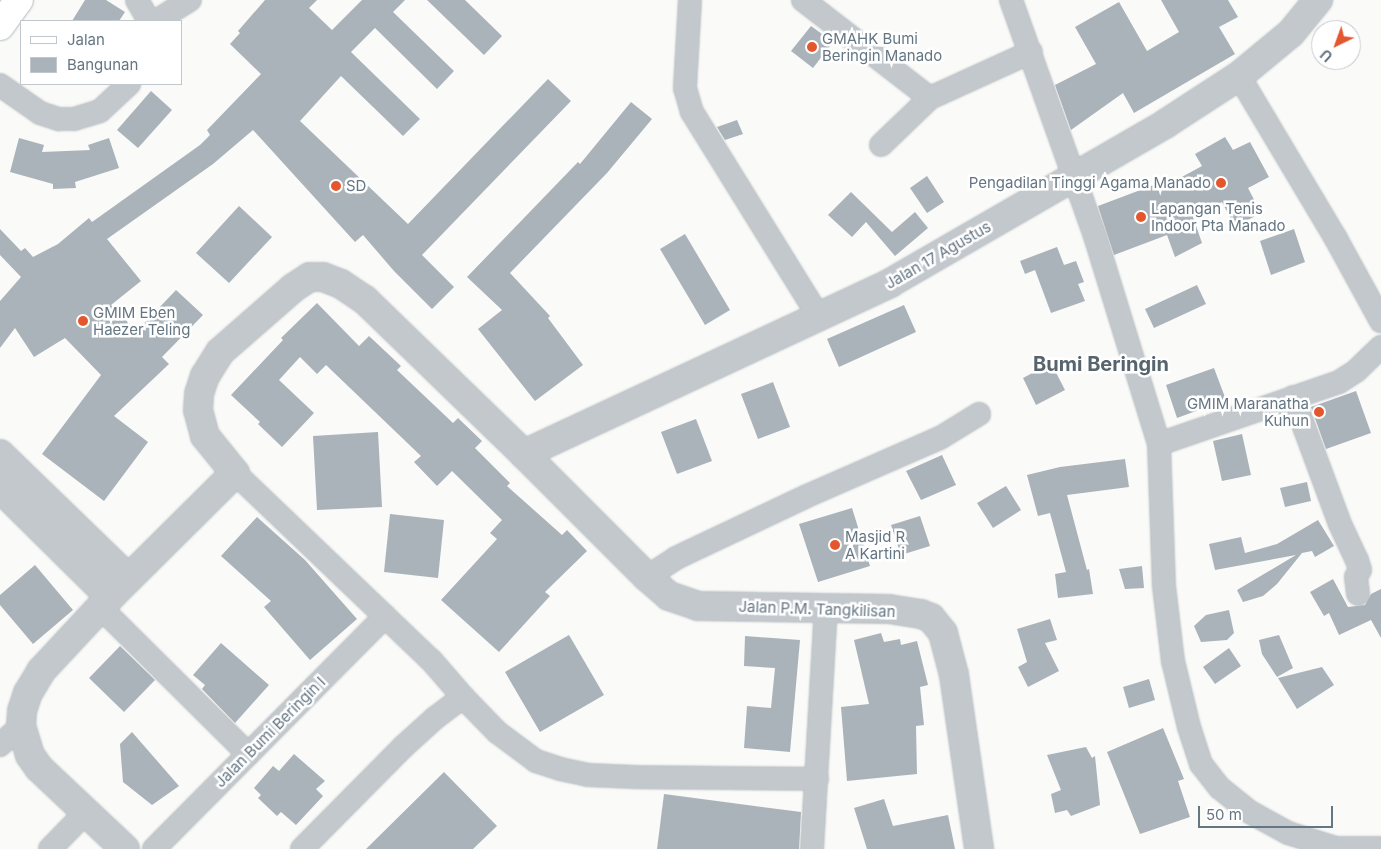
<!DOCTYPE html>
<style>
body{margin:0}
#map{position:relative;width:1381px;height:849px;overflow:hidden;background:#fafaf8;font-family:Inter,sans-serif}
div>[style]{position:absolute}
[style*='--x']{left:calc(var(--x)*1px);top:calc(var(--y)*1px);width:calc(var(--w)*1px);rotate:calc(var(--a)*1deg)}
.building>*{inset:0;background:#aab3b9}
.roads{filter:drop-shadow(0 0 1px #b3babf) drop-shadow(0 0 1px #b3babf)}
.minor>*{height:22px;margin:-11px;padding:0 11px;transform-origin:11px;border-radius:11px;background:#c3c8cc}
.tertiary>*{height:28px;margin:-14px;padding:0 14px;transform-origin:14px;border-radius:14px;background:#c3c8cc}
.secondary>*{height:28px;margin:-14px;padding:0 14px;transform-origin:14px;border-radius:14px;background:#fff}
.dots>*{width:14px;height:14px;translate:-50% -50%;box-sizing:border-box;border:2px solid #fff;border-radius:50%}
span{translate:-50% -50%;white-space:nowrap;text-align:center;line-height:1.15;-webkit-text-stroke:5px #fff;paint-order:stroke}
.poi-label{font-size:15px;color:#657683}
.left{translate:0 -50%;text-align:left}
.right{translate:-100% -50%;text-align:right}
.street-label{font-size:15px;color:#657683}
.district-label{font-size:20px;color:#57646e;font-weight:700}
.legend{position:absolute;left:20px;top:20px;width:162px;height:65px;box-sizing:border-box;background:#fff;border:1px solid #c1c8cd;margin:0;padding:6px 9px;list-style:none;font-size:15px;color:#657683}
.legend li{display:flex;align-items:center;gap:10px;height:25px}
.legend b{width:25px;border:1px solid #c1c8cd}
.north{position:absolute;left:1311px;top:20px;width:50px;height:50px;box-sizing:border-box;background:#fff;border:1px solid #c1c8cd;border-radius:50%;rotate:222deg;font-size:14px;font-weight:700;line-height:20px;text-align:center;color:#657683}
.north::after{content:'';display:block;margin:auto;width:18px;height:22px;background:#e4572e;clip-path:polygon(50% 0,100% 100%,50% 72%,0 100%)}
.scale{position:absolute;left:1198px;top:806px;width:135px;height:22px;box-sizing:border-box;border:2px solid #657683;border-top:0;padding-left:6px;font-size:15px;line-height:18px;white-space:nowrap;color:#657683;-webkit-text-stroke:4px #fff;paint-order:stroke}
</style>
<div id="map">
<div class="building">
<i style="clip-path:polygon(85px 0,106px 0,125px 12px,119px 21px,72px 21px)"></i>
<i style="clip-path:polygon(265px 0,317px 0,309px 8px,332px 30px,362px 0,405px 0,393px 12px,454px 71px,437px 89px,375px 28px,351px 52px,420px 119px,403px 136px,341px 76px,300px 121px,408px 224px,548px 79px,571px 101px,422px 255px,454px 287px,432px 309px,394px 271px,363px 235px,355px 242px,253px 130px,213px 164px,107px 239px,141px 281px,111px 305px,137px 331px,176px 290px,203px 315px,162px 357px,169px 364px,114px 416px,148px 442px,104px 501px,42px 454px,101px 375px,65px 338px,34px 357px,15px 328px,0 348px,0 301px,21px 277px,0 255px,0 229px,21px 251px,25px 248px,33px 257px,58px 244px,89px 218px,92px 222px,200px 145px,210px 135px,207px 130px,261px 74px,230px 44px,240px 33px,238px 31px)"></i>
<i style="clip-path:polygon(427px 0,465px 0,502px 36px,484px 55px)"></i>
<i style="clip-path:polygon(1161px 0,1228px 0,1238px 17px,1219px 27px,1235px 54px,1134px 113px,1123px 93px,1071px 130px,1055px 85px,1096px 64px,1075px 27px,1119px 2px,1147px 51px,1179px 32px)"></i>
<i style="clip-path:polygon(811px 26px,833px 42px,813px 68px,791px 51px)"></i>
<i style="clip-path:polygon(151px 91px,172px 110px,138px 148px,117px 130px)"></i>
<i style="clip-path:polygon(631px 102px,652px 119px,607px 173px,510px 273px,550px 316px,548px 318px,583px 365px,535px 401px,478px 329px,502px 310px,467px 277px,578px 162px,580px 164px)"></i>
<i style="clip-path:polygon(737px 120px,743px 134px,725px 140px,717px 127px)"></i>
<i style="clip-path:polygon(1225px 137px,1233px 150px,1250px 142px,1269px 177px,1248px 188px,1261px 213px,1235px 227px,1222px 202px,1193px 217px,1202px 243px,1175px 257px,1167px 235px,1114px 255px,1098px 206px,1167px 180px,1169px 184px,1202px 166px,1195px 154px)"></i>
<i style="clip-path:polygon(19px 138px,44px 145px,42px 152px,90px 150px,88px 145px,109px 138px,119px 168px,75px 182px,76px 188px,53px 189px,53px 184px,10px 172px)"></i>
<i style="clip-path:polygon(927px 176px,944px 202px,927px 213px,910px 188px)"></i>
<i style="clip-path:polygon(851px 192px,892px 232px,915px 212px,928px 228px,895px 256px,866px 222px,852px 237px,828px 215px)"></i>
<i style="clip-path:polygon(239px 206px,272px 237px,229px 283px,196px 253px)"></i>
<i style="clip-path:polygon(1294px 229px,1305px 262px,1271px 275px,1260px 241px)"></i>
<i style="clip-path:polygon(685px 234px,730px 310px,705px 325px,660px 249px)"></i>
<i style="clip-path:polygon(1057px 247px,1064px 265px,1076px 261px,1084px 282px,1078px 284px,1085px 301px,1051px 313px,1035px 270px,1025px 274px,1020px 261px)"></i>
<i style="clip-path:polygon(1197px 285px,1206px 304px,1154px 328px,1145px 309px)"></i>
<i style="clip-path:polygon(317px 303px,359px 346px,369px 336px,401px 366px,397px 370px,453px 423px,458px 418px,482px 441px,475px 448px,510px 483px,507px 486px,562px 535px,567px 530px,587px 551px,545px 592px,550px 596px,499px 652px,441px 600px,497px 539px,490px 533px,502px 520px,452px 471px,437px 486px,414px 462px,421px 456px,326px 365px,317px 374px,300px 357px,279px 380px,314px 413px,282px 447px,258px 424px,260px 422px,231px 395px,283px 340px,281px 338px)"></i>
<i style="clip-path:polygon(904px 305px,916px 332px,839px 367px,827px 339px)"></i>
<i style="clip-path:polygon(1051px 363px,1065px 390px,1036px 405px,1023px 378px)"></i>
<i style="clip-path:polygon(1214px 368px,1226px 400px,1177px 418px,1166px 385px)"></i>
<i style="clip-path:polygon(773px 382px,790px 427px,758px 439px,741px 394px)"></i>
<i style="clip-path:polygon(1356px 391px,1371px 433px,1326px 449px,1311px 407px)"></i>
<i style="clip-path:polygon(696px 419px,712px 461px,677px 474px,661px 432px)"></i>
<i style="clip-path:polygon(378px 432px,382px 507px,317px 510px,313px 436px)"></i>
<i style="clip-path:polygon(1242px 434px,1251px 475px,1222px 481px,1213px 441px)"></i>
<i style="clip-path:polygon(942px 455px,956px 485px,921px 500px,906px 471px)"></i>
<i style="clip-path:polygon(1125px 459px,1129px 487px,1067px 495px,1087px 570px,1089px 569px,1093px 594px,1058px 598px,1055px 574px,1066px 572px,1050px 513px,1038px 516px,1027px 475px,1060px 467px)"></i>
<i style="clip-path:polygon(1307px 482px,1311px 501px,1285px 507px,1280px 488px)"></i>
<i style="clip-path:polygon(1006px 486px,1021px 510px,993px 528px,977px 503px)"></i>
<i style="clip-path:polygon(852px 508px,870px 566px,818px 582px,799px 524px)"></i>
<i style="clip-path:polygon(390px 514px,444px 520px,438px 578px,384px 572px)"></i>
<i style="clip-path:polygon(920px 516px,930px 546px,901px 555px,891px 525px)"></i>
<i style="clip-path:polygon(257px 517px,305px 560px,357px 619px,310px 660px,264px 607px,271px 601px,221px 556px)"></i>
<i style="clip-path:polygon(1318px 520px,1334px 546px,1315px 557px,1312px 551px,1302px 553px,1277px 584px,1263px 596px,1243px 602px,1237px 590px,1296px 555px,1215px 570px,1209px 544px,1241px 537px,1245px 553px,1277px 544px)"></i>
<i style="clip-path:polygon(35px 565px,73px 610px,33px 644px,0 605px,0 595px)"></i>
<i style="clip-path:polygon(1142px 566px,1144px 588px,1125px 589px,1119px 569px)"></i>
<i style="clip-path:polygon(1333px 579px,1348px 607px,1365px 605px,1371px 594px,1381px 589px,1381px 638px,1371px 620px,1339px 635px,1329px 613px,1324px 616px,1310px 592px)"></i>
<i style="clip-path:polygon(1229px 610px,1234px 633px,1227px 640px,1201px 642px,1194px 626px,1206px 615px)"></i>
<i style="clip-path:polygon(1050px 619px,1057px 640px,1045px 643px,1059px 671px,1028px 687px,1018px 667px,1027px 662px,1017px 629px)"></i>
<i style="clip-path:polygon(881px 633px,884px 642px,900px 639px,901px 645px,917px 641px,928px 685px,920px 687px,924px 725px,916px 726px,917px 774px,847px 781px,841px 707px,869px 704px,854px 640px)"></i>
<i style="clip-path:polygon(569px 635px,604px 695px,540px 732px,505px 672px)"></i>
<i style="clip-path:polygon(1279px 635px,1293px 668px,1277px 677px,1262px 654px,1259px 640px)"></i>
<i style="clip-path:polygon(745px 636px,800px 640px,790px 752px,744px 748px,747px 706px,771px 708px,775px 668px,744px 666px)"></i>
<i style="clip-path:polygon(221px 643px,269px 685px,235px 723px,202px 689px,205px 685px,193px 675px)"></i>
<i style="clip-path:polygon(120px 646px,155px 680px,124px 712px,89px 678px)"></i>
<i style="clip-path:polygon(1229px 648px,1241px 666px,1215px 684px,1203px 667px)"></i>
<i style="clip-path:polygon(1322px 667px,1334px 685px,1297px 709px,1278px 678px)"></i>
<i style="clip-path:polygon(1149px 679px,1155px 700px,1129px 708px,1123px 687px)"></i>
<i style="clip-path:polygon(1163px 728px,1184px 779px,1178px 781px,1190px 817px,1140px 834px,1107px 752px)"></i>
<i style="clip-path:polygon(132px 732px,179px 786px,152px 805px,123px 782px,120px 744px)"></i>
<i style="clip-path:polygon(1086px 747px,1092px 758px,1095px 756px,1100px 805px,1071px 816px,1067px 810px,1055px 813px,1051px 794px,1061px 790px,1047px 755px)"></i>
<i style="clip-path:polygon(294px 754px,325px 781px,316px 789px,323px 796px,296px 825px,281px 812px,277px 816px,258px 798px,261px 795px,254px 788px,273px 766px,279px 771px)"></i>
<i style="clip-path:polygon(444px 772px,497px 826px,473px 849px,366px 849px)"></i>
<i style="clip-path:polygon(664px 794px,801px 812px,799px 849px,657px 849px)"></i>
<i style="clip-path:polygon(884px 799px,893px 826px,948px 815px,955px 849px,867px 849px,854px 808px)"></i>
</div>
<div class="roads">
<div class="minor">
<i style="--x:137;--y:0;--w:24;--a:60"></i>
<i style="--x:690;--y:0;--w:88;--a:93.3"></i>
<i style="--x:685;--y:88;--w:25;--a:74"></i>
<i style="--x:692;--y:112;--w:241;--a:58.2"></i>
<i style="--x:803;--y:0;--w:160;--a:37.7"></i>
<i style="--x:930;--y:98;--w:111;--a:-24.5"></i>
<i style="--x:1011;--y:0;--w:251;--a:70.4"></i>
<i style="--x:1095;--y:236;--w:218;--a:72.9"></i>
<i style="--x:1159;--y:444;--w:142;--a:88"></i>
<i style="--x:1164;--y:586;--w:76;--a:83.2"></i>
<i style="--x:1173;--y:661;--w:68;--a:76.4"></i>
<i style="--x:1189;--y:727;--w:39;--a:72"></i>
<i style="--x:1201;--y:764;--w:31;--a:52"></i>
<i style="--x:1220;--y:788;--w:36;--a:39"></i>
<i style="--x:1248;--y:811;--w:46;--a:28.8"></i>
<i style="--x:1288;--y:833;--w:50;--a:17.4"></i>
<i style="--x:1336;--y:848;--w:45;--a:0"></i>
<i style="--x:156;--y:21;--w:40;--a:-32"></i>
<i style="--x:1239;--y:76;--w:187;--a:59.2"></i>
<i style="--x:1335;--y:237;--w:96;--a:61.3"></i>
<i style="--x:0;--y:85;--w:49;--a:35"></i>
<i style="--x:40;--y:113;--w:20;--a:18"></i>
<i style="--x:59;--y:119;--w:15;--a:0"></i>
<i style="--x:74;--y:119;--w:27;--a:-17"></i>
<i style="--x:100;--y:111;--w:40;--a:-43"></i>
<i style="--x:881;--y:145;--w:68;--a:-43.8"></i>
<i style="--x:1293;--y:397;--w:135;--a:69.7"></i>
<i style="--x:1340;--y:524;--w:40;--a:65"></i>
<i style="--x:1357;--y:560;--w:10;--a:73"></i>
<i style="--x:1360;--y:570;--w:8;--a:120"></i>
<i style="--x:1356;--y:577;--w:17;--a:83"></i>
<i style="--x:1159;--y:444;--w:190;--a:-19"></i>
<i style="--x:1339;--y:382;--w:20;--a:-33"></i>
<i style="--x:1356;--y:371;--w:35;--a:-44"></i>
<i style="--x:235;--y:473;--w:271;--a:43.7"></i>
<i style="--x:431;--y:660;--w:49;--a:49.1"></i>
<i style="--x:463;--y:697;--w:49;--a:45.8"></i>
<i style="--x:497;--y:732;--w:49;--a:36.6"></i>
<i style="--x:536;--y:761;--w:25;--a:18"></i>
<i style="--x:560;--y:769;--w:29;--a:12"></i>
<i style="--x:588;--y:775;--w:47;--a:2.4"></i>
<i style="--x:635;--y:777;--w:182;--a:0.6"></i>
<i style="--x:647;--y:577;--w:35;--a:-33"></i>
<i style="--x:676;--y:558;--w:145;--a:-25.3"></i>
<i style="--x:807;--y:496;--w:145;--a:-23.6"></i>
<i style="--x:940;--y:438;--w:46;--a:-31.6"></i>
<i style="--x:100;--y:607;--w:209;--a:44.8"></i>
<i style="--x:0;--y:745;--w:28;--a:-42"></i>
<i style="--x:50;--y:849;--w:52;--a:-45.8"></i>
<i style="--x:154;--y:849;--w:328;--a:-45.2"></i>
<i style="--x:302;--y:849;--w:144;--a:-45.3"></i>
<i style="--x:403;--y:747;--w:43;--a:-42.2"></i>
<i style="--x:435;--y:718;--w:35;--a:-37"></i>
<i style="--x:812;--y:849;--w:241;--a:-86.7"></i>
</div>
<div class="tertiary">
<i style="--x:0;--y:454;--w:178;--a:44.1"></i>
<i style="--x:524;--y:454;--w:404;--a:-25"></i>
<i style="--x:890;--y:283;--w:318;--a:-30"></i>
<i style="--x:1165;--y:124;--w:88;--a:-33"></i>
<i style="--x:1239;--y:76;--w:67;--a:-39.6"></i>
<i style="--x:1291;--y:33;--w:43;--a:-50.7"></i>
<i style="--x:0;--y:488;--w:155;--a:44.7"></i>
<i style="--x:125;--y:849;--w:118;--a:-136.7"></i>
<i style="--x:39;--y:768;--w:16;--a:-125"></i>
<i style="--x:30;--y:755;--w:30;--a:-107"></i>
<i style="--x:21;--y:726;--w:15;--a:-86"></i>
<i style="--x:22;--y:711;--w:19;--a:-72"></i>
<i style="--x:28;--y:693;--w:26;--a:-59"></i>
<i style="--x:41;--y:671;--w:101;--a:-47"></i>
<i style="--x:110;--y:597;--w:176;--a:-44.8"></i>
<i style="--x:235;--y:473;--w:48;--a:-129"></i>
<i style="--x:205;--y:436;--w:27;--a:-105"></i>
<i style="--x:198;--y:410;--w:16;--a:-86"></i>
<i style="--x:199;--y:394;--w:19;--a:-72"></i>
<i style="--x:205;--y:376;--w:28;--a:-58"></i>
<i style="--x:220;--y:352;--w:97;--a:-41.2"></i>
<i style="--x:293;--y:288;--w:20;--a:-33"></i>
<i style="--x:310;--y:277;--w:13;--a:0"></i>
<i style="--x:323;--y:277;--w:19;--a:21"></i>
<i style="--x:341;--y:284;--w:29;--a:34"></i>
<i style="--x:365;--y:300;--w:221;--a:44.1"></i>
<i style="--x:524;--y:454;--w:174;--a:45"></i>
<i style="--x:647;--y:577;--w:29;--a:41"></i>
<i style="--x:669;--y:596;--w:31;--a:19"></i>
<i style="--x:698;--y:606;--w:191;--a:0.9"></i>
<i style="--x:889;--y:609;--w:32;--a:9"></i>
<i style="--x:921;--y:614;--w:11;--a:22"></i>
<i style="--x:931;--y:618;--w:19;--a:51"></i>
<i style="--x:943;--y:633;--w:43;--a:75.3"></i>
<i style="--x:954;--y:675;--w:176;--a:81.8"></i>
</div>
<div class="secondary">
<i style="--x:0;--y:26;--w:32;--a:-54"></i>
</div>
</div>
<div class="dots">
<i style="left:812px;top:47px;background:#e4572e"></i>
<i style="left:1221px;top:183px;background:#e4572e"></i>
<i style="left:336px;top:186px;background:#e4572e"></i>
<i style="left:1141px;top:217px;background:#e4572e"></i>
<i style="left:83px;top:321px;background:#e4572e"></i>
<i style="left:1319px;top:412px;background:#e4572e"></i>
<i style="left:835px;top:545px;background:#e4572e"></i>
</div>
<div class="poi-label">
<span class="left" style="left:822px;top:47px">GMAHK Bumi<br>Beringin Manado</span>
<span class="right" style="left:1211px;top:183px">Pengadilan Tinggi Agama Manado</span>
<span class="left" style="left:346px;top:186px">SD</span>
<span class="left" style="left:1151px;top:217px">Lapangan Tenis<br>Indoor Pta Manado</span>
<span class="left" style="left:93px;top:321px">GMIM Eben<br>Haezer Teling</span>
<span class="right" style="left:1309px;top:412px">GMIM Maranatha<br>Kuhun</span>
<span class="left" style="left:845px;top:545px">Masjid R<br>A Kartini</span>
</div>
<div class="street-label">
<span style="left:938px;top:255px;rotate:-30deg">Jalan 17 Agustus</span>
<span style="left:817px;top:609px;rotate:2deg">Jalan P.M. Tangkilisan</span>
<span style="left:270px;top:732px;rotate:-45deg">Jalan Bumi Beringin I</span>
</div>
<div class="district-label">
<span style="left:1101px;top:364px">Bumi Beringin</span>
</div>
<ul class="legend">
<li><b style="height:6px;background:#fff"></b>Jalan</li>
<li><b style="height:14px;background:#aab3b9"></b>Bangunan</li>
</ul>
<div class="north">U</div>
<div class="scale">50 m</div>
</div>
